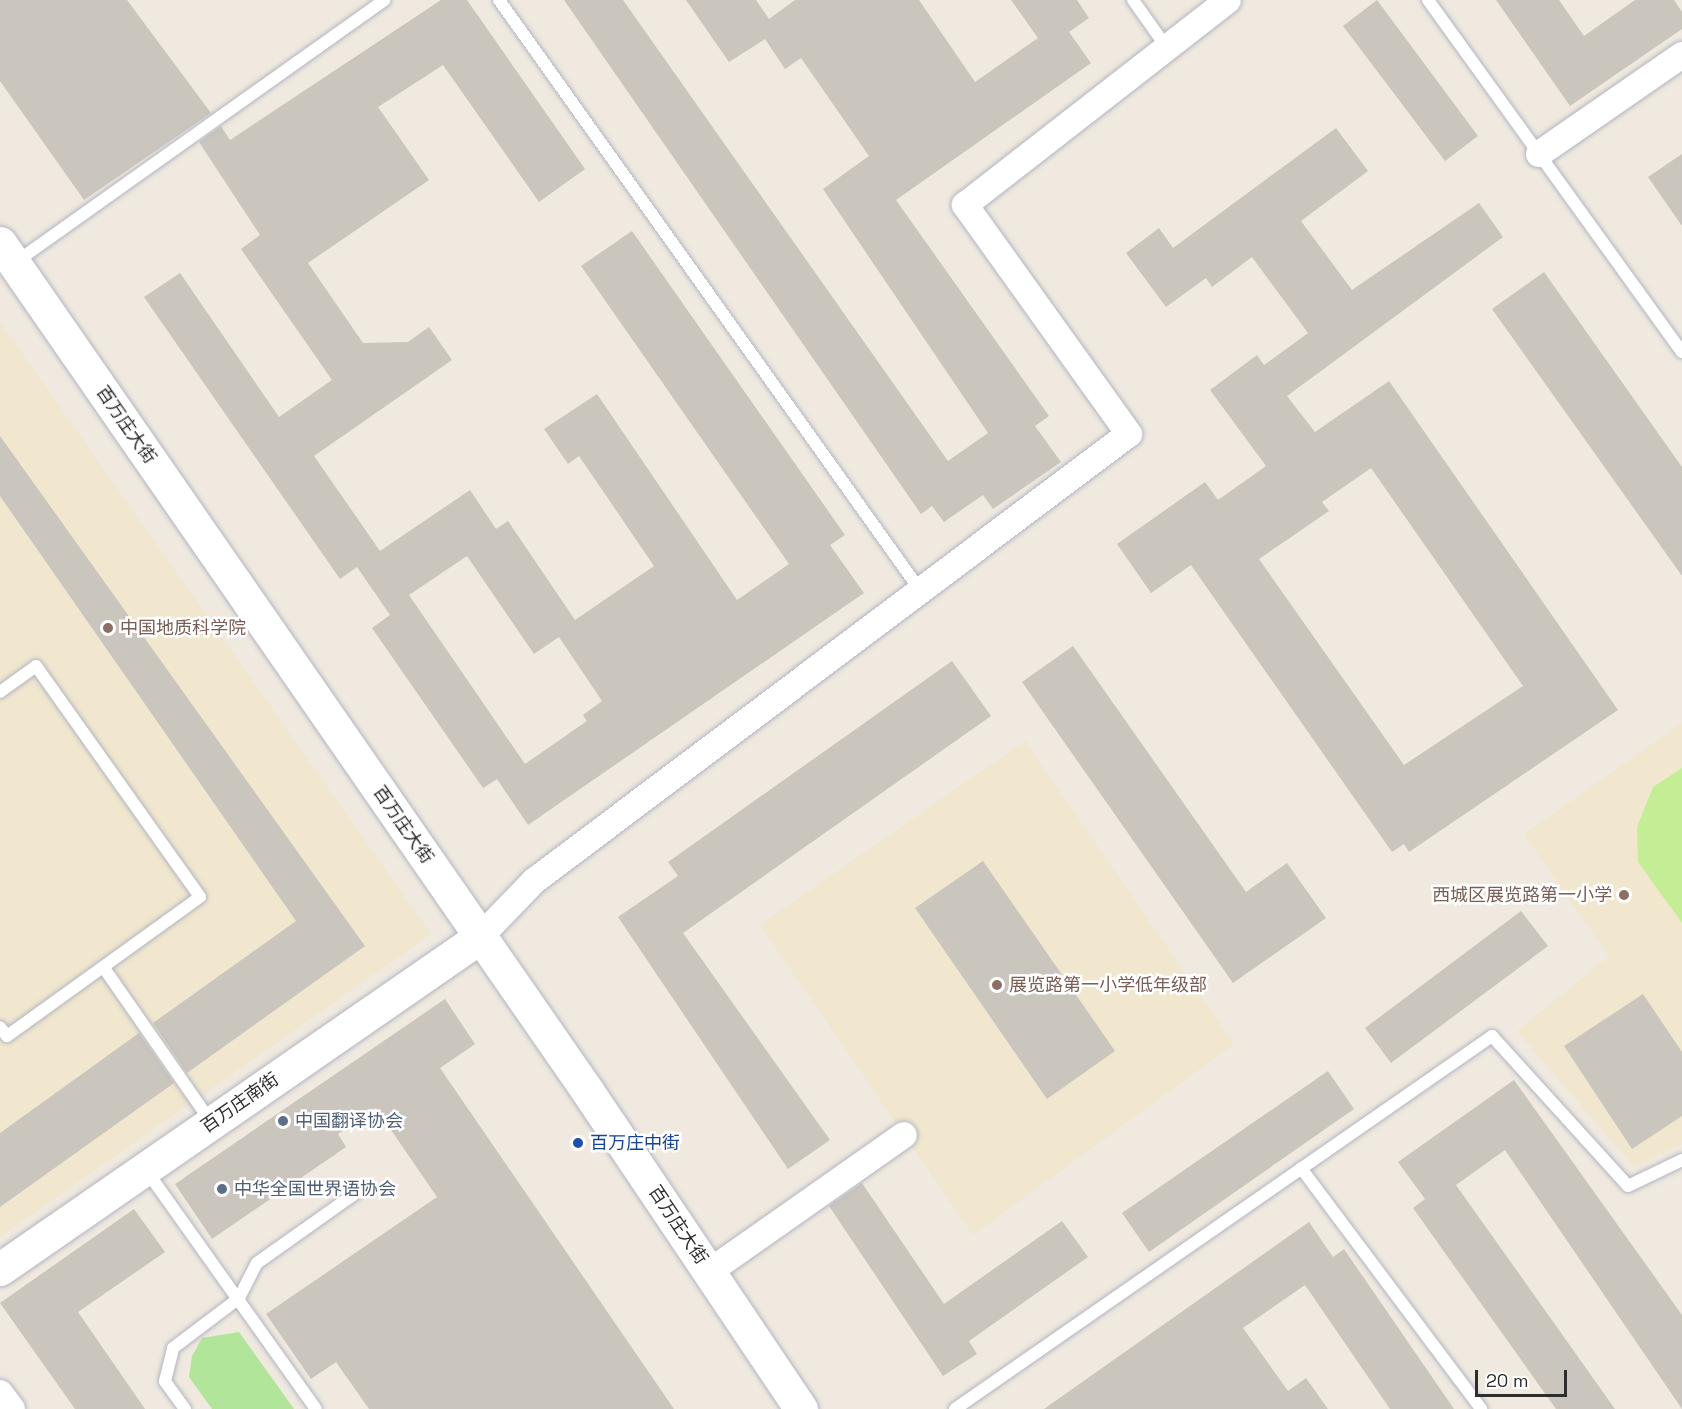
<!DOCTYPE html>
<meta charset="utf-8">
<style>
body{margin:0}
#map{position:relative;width:1682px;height:1409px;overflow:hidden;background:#efe9df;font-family:"Space Grotesk","Noto Sans SC",sans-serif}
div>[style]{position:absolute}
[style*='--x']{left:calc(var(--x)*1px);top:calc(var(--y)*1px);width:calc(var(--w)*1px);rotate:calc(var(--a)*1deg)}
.education>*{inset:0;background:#f0e7ce}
.green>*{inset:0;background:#b1e69a}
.pitch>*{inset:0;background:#c4ee96}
.building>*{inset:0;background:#cac6be}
.roads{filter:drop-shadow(0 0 2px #b3b5c1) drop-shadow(0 0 2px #b3b5c1)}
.lane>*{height:12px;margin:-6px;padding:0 6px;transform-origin:6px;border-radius:6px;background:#fff}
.street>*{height:26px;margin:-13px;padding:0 13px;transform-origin:13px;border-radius:13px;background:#fff}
.secondary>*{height:33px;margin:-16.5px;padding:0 16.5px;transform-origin:16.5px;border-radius:16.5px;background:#fff}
.dots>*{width:16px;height:16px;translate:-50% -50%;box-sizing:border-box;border:3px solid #fff;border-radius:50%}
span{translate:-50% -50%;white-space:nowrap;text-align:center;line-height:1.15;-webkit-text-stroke:5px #fff;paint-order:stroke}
.street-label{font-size:18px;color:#2d2d2d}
.education-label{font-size:18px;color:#785e54}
.left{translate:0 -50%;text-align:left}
.right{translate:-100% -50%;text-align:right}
.service-label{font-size:18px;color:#4e5e75}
.transit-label{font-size:18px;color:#164399}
.scale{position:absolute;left:1475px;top:1370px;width:92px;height:27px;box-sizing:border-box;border:3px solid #2d2d2d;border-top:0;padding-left:8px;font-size:18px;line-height:21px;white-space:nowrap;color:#2d2d2d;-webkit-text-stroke:4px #fff;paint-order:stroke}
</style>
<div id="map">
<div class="education">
<i style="clip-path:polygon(0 322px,431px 934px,0 1237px)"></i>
<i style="clip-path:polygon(1682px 723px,1682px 1144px,1634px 1167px,1517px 1031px,1609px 956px,1524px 834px)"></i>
<i style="clip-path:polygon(1025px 741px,1234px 1044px,973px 1235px,760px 925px)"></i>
</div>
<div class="green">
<i style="clip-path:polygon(239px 1332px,294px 1409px,212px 1409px,189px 1377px,192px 1356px,202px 1338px)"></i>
</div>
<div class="pitch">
<i style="clip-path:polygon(1682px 768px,1682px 923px,1638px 862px,1637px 827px,1653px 787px)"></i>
</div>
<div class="building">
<i style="clip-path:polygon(0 0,127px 0,211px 113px,84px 200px,0 81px)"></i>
<i style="clip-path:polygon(evenodd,441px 0,467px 0,585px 169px,539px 202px,443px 65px,378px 107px,429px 180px,308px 263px,363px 343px,408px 342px,429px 327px,452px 360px,314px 456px,380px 551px,470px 490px,496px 529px,508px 521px,575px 620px,654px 566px,579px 456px,568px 464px,544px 429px,597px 394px,737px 600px,789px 564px,581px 266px,632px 231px,845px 535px,830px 545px,864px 593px,528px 825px,497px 779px,483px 788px,372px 628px,390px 615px,357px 567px,340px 579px,144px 297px,180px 273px,279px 417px,332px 380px,241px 249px,260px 235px,199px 142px,221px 126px,230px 140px,441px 0,467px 556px,534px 654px,559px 637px,602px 701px,583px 715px,587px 721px,525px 764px,409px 595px,467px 556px)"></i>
<i style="clip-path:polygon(564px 0,623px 0,948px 461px,988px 433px,823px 189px,869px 156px,801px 58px,785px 69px,765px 39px,729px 62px,686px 0,756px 0,769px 19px,795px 0,919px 0,975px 82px,1038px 38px,1011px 0,1077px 0,1089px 18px,1069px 32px,1091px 63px,896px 200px,1049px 416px,1035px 426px,1061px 462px,993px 509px,983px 495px,944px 522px,932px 506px,921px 514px)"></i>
<i style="clip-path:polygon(1377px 0,1478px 136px,1445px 161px,1343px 26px)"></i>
<i style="clip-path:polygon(1496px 0,1559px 0,1584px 36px,1635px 0,1674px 0,1682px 12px,1682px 29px,1570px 106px)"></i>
<i style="clip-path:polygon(evenodd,1336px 128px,1368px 171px,1301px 221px,1352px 290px,1479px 203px,1503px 237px,1287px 396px,1315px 432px,1389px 381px,1618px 710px,1409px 852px,1404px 844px,1392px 852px,1191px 565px,1151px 593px,1117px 544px,1205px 482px,1218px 500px,1266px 466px,1210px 390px,1257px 355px,1264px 365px,1308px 333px,1252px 257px,1212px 287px,1206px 278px,1166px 307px,1126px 253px,1159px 228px,1173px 248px,1336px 128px,1371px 468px,1523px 686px,1404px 765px,1259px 559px,1329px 511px,1322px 502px,1371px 468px)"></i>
<i style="clip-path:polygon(1682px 154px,1682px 226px,1648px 177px)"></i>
<i style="clip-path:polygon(1544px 272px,1682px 467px,1682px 576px,1492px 309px)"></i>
<i style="clip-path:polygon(0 436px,365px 946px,187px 1073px,153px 1023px,296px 921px,0 496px)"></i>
<i style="clip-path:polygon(1073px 646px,1246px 892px,1287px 863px,1326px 918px,1233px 983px,1022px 682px)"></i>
<i style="clip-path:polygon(952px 661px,991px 716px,683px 933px,830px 1140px,788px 1169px,618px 917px,678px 876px,668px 862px)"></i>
<i style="clip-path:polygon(983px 861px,1115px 1051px,1047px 1099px,915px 908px)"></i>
<i style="clip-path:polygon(1521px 911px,1548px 946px,1391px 1063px,1365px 1028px)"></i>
<i style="clip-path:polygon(1643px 994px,1682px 1052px,1682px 1116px,1632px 1149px,1564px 1046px)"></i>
<i style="clip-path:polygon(445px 999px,475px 1044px,440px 1068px,674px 1409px,369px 1409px,336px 1362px,311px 1379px,266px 1314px,437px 1197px,376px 1108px,338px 1134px,346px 1147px,212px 1239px,175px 1184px)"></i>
<i style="clip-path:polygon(139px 1033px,174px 1083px,0 1207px,0 1133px)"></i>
<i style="clip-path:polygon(1328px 1071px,1354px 1109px,1149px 1252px,1122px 1213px)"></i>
<i style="clip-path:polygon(1514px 1080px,1682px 1315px,1682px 1409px,1505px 1150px,1456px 1185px,1615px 1409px,1556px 1409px,1413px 1208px,1425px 1199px,1398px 1162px)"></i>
<i style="clip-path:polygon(862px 1183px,944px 1304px,1062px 1221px,1088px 1257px,969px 1341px,977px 1354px,943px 1376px,829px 1206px)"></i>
<i style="clip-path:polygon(134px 1209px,165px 1252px,78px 1312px,145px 1409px,75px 1409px,0 1303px)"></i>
<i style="clip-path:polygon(1309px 1222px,1333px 1257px,1344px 1249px,1454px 1409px,1390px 1409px,1305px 1285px,1243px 1328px,1288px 1391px,1306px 1378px,1328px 1409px,1044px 1409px)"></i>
</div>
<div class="roads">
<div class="lane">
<i style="--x:499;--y:0;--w:725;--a:54.49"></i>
<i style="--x:1133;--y:0;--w:59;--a:54.7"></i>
<i style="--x:1428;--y:0;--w:434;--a:54.2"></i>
<i style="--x:16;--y:262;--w:452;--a:-35.4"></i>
<i style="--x:0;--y:692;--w:44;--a:-35.8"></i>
<i style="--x:36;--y:666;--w:283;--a:54.6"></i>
<i style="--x:200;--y:897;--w:238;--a:144.2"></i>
<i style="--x:7;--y:1036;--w:11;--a:-128"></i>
<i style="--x:104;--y:968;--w:188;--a:55.2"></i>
<i style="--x:1301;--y:1168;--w:301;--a:53.2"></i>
<i style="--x:146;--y:1170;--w:293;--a:54.6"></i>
<i style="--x:185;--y:1409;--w:34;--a:-126"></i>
<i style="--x:165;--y:1381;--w:34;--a:-76"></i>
<i style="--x:173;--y:1348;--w:83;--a:-37.1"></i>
<i style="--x:239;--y:1298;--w:39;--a:-63"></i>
<i style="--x:257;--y:1263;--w:130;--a:-35.3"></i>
<i style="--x:955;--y:1409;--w:654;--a:-34.78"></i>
<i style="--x:1492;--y:1036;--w:202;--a:47.8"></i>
<i style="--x:1628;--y:1186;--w:60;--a:-25.7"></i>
</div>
<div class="street">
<i style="--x:1539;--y:154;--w:174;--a:-34.7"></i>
<i style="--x:480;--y:937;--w:78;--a:-46"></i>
<i style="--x:534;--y:881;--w:744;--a:-36.92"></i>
<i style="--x:1129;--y:434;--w:282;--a:-125.6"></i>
<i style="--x:965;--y:205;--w:333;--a:-37.9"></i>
<i style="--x:709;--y:1272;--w:238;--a:-35.1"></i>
<i style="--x:0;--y:1393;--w:20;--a:53"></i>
</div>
<div class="secondary">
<i style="--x:0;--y:243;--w:1033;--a:55.29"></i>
<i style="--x:588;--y:1092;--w:382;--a:56.1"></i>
<i style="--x:0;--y:1269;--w:584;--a:-34.67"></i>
</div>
</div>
<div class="dots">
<i style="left:108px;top:628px;background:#8d6e63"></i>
<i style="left:1624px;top:895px;background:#8d6e63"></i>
<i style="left:997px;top:985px;background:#8d6e63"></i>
<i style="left:283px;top:1121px;background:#5c6f8a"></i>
<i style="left:578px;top:1143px;background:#1a4fb4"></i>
<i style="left:222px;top:1189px;background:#5c6f8a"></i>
</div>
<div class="street-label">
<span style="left:126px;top:425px;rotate:55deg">百万庄大街</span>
<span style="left:403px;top:825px;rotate:55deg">百万庄大街</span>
<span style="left:240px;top:1103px;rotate:-35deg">百万庄南街</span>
<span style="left:678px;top:1225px;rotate:56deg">百万庄大街</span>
</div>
<div class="education-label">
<span class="left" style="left:120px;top:628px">中国地质科学院</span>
<span class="right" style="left:1612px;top:895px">西城区展览路第一小学</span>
<span class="left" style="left:1009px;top:985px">展览路第一小学低年级部</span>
</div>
<div class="service-label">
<span class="left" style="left:295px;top:1121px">中国翻译协会</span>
<span class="left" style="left:234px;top:1189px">中华全国世界语协会</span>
</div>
<div class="transit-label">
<span class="left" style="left:590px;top:1143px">百万庄中街</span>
</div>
<div class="scale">20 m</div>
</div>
